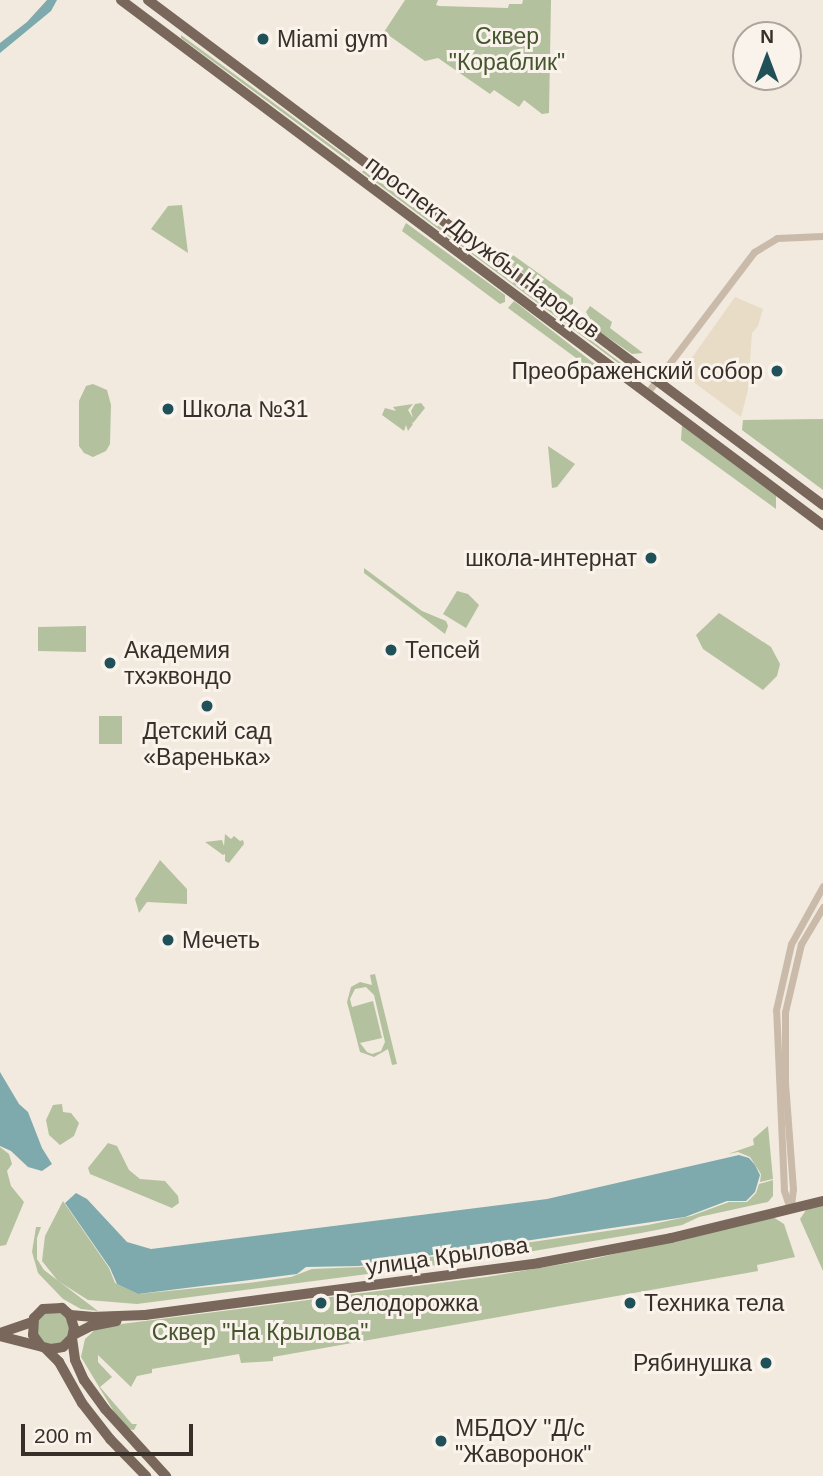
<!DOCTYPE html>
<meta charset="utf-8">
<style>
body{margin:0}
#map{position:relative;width:823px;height:1476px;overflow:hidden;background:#f2eade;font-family:Helvetica,sans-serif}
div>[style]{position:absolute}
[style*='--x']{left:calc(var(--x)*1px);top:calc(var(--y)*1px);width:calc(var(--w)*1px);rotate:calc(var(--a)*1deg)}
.green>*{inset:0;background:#b3c19e}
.round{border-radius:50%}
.plaza>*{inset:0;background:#e9dcc6}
.water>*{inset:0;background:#7eaaae}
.tertiary>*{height:7px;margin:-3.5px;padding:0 3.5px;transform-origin:3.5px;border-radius:3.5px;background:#cabaaa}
.primary>*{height:10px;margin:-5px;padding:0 5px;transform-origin:5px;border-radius:5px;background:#79675b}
.dots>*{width:19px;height:19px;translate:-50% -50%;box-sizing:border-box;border:4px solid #f9f3eb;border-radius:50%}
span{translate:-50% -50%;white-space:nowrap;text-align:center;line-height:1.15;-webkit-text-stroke:6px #f9f3eb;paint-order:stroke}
.park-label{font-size:23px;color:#45552e}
.poi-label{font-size:23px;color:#382f29}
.left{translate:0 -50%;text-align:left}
.right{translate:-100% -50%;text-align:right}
.street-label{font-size:23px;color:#382f29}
.north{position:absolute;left:732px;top:21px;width:70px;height:70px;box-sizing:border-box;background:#f9f3eb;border:2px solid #aca59d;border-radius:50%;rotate:0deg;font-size:19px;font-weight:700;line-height:28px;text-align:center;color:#382f29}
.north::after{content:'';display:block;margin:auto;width:24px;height:32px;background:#205158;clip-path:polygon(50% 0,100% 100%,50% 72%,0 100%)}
.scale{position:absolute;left:21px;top:1424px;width:172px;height:32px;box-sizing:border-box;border:4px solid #382f29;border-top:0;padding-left:9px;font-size:21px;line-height:24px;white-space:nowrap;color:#382f29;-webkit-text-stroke:5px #f9f3eb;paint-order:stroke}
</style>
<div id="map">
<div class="green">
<i style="clip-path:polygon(405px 0,438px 0,436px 5px,439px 6px,508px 8px,509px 4px,522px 4px,523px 0,551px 0,549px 113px,542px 114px,524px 100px,519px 107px,494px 90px,490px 94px,438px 58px,425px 61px,384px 32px)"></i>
<i style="clip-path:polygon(181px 35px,350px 159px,350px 162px,181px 38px)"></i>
<i style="clip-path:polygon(364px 170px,637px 375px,637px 377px,362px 172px)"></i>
<i style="clip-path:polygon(182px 205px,188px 253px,151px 229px,168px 206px)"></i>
<i style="clip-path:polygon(406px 223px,505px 295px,505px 302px,500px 304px,402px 231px)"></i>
<i style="clip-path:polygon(500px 250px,506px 250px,573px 298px,573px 304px,567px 306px,500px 256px)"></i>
<i style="clip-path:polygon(514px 301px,605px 372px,602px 377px,508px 308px)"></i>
<i style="clip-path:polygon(590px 306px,612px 322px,610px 328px,643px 353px,632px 354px,597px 330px,586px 312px)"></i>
<i style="clip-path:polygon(93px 384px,107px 390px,111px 405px,110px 444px,106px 451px,93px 457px,84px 453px,79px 446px,79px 401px,86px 386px)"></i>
<i style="clip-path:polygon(421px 403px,425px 408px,413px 423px,411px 422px,413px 424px,408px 431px,406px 425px,404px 431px,382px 415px,385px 408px,396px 411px,393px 407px,413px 404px,408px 410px,413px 418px,411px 411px,415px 404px)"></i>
<i style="clip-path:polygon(823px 419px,823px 490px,742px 430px,743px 420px)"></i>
<i style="clip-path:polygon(682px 425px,776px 496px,776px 509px,681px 440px)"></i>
<i style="clip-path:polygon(548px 446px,575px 464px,557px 487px,552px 488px)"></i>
<i style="clip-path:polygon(364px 568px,422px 611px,446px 621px,448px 626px,445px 634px,364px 573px)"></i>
<i style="clip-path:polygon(457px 591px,468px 594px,479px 605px,466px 628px,443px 614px)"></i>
<i style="clip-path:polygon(719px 613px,771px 647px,780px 664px,777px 676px,763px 690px,703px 649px,696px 635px)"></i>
<i style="clip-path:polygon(86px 626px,86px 652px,38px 651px,38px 627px)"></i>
<i style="clip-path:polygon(99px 716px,122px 716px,122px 744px,99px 744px)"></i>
<i style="clip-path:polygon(225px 834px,231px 839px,234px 836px,240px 841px,243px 840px,244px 844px,229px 863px,225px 861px,225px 854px,223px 855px,205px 842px,222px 840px,224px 846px)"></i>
<i style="clip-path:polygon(160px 860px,187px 889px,187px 904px,147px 902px,139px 913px,135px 899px)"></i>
<i style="clip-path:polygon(evenodd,375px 974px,397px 1064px,392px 1065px,388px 1049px,374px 1057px,360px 1052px,347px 1002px,351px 987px,360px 982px,372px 985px,370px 975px,375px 974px,366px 987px,374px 995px,385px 1042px,381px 1051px,372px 1054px,367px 1052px,360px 1043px,382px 1038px,373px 1001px,352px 1007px,350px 999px,355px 989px,366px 987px)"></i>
<i style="clip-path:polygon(62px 1104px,63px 1112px,71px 1113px,79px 1123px,74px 1136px,60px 1145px,49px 1135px,46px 1120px,53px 1105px)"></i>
<i style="clip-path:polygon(768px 1126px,773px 1179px,760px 1182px,761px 1174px,750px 1157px,738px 1152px,728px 1154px,754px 1145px,753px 1139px)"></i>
<i style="clip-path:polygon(108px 1143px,117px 1146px,129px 1170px,140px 1179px,165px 1181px,178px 1196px,179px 1203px,172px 1208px,90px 1174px,88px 1168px)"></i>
<i style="clip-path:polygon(0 1147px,9px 1154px,12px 1164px,7px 1171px,11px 1186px,24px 1202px,6px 1245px,0 1246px)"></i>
<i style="clip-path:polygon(773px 1180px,773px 1196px,768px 1202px,699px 1217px,682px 1225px,641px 1233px,491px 1258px,137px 1304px,88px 1300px,58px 1281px,42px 1261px,45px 1236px,63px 1201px,109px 1268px,115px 1283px,138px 1294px,248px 1283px,291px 1277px,312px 1269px,361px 1267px,648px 1225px,691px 1216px,729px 1202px,747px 1202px,756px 1193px,759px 1184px)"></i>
<i style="clip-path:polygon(823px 1205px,823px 1271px,800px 1219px,806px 1210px)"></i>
<i style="clip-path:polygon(773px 1217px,784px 1224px,795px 1257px,757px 1265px,758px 1271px,273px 1357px,273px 1361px,241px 1363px,239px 1354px,152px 1369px,152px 1373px,137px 1376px,131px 1387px,98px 1355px,98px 1362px,112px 1377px,100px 1387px,132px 1424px,137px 1424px,134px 1430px,128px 1429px,116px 1415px,81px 1357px,85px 1339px,98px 1327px,486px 1277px,593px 1259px)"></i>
<i style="clip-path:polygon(36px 1227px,41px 1227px,37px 1238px,37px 1259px,44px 1270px,98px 1311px,81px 1309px,63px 1299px,38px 1273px,32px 1252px)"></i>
<i class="round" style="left:36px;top:1311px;width:34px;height:34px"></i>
</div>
<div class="plaza">
<i style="clip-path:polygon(735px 297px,763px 309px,758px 326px,752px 333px,748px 390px,741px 417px,681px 373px)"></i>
</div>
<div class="water">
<i style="clip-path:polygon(47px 0,57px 0,51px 11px,0 53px,0 43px,27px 22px)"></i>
<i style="clip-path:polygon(0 1072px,19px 1104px,28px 1112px,42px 1148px,52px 1164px,42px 1171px,28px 1167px,11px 1151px,0 1146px)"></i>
<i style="clip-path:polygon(739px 1155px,749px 1158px,755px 1165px,760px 1175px,755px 1192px,746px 1201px,727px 1201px,685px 1217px,359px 1266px,306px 1267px,297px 1274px,138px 1294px,117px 1284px,110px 1268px,65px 1203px,76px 1193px,87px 1199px,127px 1242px,151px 1249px,547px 1199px)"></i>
</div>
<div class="tertiary">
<i style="--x:647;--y:393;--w:177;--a:-52.8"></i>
<i style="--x:754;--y:252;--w:27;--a:-31"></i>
<i style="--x:777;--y:238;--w:46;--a:-2.5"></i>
<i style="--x:791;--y:1205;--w:16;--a:-83"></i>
<i style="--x:793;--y:1189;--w:107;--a:-94.3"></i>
<i style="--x:785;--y:1082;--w:70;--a:-90"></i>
<i style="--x:785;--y:1012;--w:70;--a:-76.8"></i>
<i style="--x:801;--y:944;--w:43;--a:-59.3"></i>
<i style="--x:790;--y:1209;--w:20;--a:-108"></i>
<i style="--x:784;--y:1190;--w:180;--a:-92.5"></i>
<i style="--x:776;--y:1010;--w:68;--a:-77.2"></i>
<i style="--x:791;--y:944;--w:66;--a:-61.1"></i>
</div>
<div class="primary">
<i style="--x:121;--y:0;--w:877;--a:36.79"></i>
<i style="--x:148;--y:0;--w:843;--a:36.8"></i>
<i style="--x:70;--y:1315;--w:21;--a:5"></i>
<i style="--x:91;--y:1317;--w:54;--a:-2.1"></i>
<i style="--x:145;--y:1315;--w:397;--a:-7.5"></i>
<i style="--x:539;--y:1263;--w:134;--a:-10.7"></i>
<i style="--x:671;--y:1238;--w:156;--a:-13.7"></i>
<i style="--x:0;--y:1333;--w:34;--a:-19"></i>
<i style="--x:73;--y:1335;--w:20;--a:-27"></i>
<i style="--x:91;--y:1326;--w:26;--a:-11"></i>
<i style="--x:0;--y:1336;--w:53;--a:14.3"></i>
<i style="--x:51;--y:1349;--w:12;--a:-9"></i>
<i style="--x:63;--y:1347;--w:13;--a:-45"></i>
<i style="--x:72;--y:1338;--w:10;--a:-79"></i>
<i style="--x:74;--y:1328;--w:14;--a:-107"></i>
<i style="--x:70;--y:1315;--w:11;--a:-139"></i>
<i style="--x:62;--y:1308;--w:19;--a:177"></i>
<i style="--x:43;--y:1309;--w:13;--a:135"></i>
<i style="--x:34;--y:1318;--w:17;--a:93"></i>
<i style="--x:33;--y:1335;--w:14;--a:54"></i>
<i style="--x:72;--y:1338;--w:22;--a:82"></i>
<i style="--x:75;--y:1360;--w:22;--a:66"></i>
<i style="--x:84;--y:1380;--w:36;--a:54"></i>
<i style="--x:105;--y:1409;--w:91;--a:47.7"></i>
<i style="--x:45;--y:1348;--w:20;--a:45"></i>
<i style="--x:59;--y:1362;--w:47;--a:60.7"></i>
<i style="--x:82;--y:1403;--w:46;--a:52.1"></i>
<i style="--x:110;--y:1439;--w:52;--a:45.8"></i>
</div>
<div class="dots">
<i style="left:263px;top:39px;background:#205158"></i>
<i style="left:777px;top:371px;background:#205158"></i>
<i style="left:168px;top:409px;background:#205158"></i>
<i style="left:651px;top:558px;background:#205158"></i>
<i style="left:391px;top:650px;background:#205158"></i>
<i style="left:110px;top:663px;background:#205158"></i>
<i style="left:207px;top:706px;background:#205158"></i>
<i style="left:168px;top:940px;background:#205158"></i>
<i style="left:321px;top:1303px;background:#205158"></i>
<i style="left:630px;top:1303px;background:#205158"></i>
<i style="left:766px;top:1363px;background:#205158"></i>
<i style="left:441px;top:1441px;background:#205158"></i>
</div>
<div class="park-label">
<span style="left:507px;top:49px">Сквер<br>"Кораблик"</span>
<span style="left:260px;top:1332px">Сквер "На Крылова"</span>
</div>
<div class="poi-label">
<span class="left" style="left:277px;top:39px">Miami gym</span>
<span class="right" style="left:763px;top:371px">Преображенский собор</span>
<span class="left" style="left:182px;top:409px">Школа №31</span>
<span class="right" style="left:637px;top:558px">школа-интернат</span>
<span class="left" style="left:124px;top:663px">Академия<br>тхэквондо</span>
<span class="left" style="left:405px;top:650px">Тепсей</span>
<span style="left:207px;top:744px">Детский сад<br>«Варенька»</span>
<span class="left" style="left:182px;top:940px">Мечеть</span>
<span class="left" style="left:335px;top:1303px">Велодорожка</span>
<span class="left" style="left:644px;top:1303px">Техника тела</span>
<span class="right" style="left:752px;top:1363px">Рябинушка</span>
<span class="left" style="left:455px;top:1441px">МБДОУ "Д/с<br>"Жаворонок"</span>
</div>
<div class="street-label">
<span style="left:483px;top:247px;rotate:37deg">проспект Дружбы Народов</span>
<span style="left:447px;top:1256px;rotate:-8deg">улица Крылова</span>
</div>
<div class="north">N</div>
<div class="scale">200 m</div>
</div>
